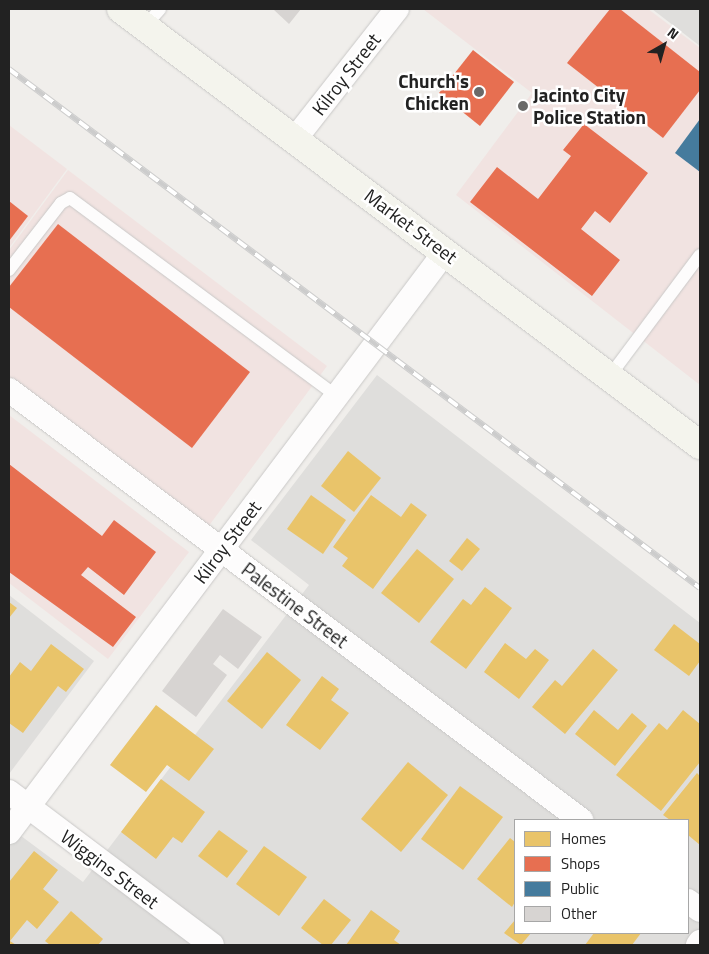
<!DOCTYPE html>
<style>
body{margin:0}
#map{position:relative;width:709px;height:954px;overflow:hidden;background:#f0eeeb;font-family:"Titillium Web",sans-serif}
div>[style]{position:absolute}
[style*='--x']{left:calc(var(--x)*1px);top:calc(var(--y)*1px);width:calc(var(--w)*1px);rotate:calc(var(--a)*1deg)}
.residential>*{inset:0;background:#dfdedc}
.commercial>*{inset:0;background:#f1e3e1}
.homes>*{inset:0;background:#e9c46a}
.shops>*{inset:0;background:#e76f51}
.public>*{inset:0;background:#457b9d}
.building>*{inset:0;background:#d7d4d2}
.roads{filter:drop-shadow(0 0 1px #c9c8c7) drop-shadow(0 0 1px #c9c8c7)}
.lane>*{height:12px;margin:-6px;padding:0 6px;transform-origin:6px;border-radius:6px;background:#fdfcfc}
.street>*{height:24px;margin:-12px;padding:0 12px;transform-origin:12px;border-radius:12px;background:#fdfcfc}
.secondary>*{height:28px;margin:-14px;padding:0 14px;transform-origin:14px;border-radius:14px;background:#f4f4ed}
.rail>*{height:5.5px;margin-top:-2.75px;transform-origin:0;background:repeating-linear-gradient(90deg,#fff 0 11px,#ccc 0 22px);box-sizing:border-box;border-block:1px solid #ccc}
.dots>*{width:14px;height:14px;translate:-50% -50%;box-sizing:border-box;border:2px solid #fff;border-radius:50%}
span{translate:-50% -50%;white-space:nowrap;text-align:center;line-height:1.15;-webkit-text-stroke:5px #fff;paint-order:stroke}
.street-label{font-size:19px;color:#222}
.poi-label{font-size:19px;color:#222;font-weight:700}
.right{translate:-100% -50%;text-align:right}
.left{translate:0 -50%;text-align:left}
.frame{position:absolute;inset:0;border:10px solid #222;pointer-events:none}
.legend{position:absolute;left:514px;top:819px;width:175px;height:115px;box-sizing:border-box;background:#fff;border:1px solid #a7a7a7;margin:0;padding:6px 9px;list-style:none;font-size:15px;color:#222}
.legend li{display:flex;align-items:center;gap:10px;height:25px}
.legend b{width:25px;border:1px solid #a7a7a7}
.north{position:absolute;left:639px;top:20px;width:50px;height:50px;-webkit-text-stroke:4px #fff;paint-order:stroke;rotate:38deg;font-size:14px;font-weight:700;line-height:20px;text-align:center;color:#222}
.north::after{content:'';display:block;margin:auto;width:18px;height:22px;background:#222;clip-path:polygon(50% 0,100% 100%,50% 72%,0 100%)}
</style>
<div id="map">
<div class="residential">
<i style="clip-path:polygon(652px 9px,700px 9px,700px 46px)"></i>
<i style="clip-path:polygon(evenodd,377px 375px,700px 623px,700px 945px,9px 945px,9px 827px,83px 882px,309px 585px,251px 540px,377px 375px,515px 820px,688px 820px,688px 933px,515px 933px,515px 820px)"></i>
<i style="clip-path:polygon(9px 595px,94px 661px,9px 774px)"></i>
</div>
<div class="commercial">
<i style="clip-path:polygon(423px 9px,648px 9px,700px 48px,700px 385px,456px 195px,532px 93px)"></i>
<i style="clip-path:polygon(9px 125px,67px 169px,9px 248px)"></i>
<i style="clip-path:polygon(68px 170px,327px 366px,208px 527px,9px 378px,9px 250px)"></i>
<i style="clip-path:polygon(9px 415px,189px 552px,108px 659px,9px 583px)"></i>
</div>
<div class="homes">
<i style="clip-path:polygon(348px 451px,381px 478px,354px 512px,321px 486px)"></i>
<i style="clip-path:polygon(311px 495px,346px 520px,323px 554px,287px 529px)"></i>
<i style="clip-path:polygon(371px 495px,401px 517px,411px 503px,427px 515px,373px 589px,342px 566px,348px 558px,333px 547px)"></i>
<i style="clip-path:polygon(467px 538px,480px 549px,462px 571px,449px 561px)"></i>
<i style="clip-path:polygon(417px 549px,454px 579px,419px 623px,381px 593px)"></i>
<i style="clip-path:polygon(485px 587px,512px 608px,466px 669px,430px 642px,463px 599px,471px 605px)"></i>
<i style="clip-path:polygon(9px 602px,17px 608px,9px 618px)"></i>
<i style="clip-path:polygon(674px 624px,700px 644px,700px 661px,689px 676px,654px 650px)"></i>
<i style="clip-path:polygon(505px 643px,526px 659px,535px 649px,549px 660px,519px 699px,484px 672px)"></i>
<i style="clip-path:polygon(51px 644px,84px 669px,66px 692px,58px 686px,23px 733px,9px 723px,9px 677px,20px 662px,31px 671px)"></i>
<i style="clip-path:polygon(593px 649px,618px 670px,565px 734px,532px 707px,555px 680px,562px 686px)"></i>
<i style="clip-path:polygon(267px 652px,301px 680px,262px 729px,227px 701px)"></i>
<i style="clip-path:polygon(322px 676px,339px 689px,331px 700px,349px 713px,320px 750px,286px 725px)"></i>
<i style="clip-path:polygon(156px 705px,214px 749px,189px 781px,167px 765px,146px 792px,110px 765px)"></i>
<i style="clip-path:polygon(594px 710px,618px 730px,632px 713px,647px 726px,615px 766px,575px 734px)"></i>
<i style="clip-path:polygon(683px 710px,700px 724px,700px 762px,661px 811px,616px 775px,659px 723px,667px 730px)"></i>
<i style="clip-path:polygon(408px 762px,448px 795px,401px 852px,361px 819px)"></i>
<i style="clip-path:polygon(697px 773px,700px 776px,700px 845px,688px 835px,688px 820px,670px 820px,663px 815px)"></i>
<i style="clip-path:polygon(161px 779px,205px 812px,182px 843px,173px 837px,156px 859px,121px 832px)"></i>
<i style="clip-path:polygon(460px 786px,503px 817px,463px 870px,421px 839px)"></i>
<i style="clip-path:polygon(219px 830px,248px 851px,227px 878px,198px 856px)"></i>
<i style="clip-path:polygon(510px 838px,515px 842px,515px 902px,512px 907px,477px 879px)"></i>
<i style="clip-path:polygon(264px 846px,307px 877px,279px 916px,236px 884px)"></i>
<i style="clip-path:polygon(34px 851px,58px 870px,43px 889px,59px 902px,37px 929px,27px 920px,10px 941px,16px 945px,9px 945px,9px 882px)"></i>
<i style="clip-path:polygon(324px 899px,351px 920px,331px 945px,323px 945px,301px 928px)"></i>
<i style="clip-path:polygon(371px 910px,400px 931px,394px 940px,401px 945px,346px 945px)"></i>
<i style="clip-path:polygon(71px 911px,103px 939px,98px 945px,50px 945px,45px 941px)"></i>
<i style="clip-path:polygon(515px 920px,515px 933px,531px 933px,521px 945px,504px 933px)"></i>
<i style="clip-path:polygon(594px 933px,641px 933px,632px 945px,585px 945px)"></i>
</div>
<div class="shops">
<i style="clip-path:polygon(610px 9px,620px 9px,700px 72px,700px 90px,663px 138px,567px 63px)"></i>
<i style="clip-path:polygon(473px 50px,514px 82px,480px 126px,439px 93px)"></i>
<i style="clip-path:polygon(584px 124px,648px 173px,610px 223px,595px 211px,581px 229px,620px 260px,592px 296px,470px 202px,497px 167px,538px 199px,571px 156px,563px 150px)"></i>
<i style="clip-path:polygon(9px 201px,28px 216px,9px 241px)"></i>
<i style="clip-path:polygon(58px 224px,250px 372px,192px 448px,9px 307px,9px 287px)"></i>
<i style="clip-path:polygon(9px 464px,102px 536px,114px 520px,156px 552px,124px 595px,88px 567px,81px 575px,136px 617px,113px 647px,9px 572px)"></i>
</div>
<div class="public">
<i style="clip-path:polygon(700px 119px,700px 172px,675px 153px)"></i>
</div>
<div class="building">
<i style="clip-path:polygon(273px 9px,301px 9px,289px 24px)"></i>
<i style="clip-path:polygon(223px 609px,262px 637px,238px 669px,220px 655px,213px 664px,227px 675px,196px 717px,162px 691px)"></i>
</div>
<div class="roads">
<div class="lane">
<i style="--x:144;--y:27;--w:24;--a:-48"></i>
<i style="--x:9;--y:270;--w:85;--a:-52.2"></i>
<i style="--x:61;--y:203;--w:10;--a:-29"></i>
<i style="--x:70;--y:198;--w:332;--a:36.6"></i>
<i style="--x:609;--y:377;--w:152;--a:-53.3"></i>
</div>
<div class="street">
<i style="--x:295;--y:139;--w:165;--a:-51.9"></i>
<i style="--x:9;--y:390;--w:716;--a:36.93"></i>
<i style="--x:9;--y:792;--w:254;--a:37"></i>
<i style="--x:9;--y:832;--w:726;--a:-53.07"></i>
<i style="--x:688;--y:901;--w:15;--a:37"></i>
<i style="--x:698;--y:945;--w:4;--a:-56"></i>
</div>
<div class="secondary">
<i style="--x:121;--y:9;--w:725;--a:36.98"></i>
</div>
</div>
<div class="rail">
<i style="--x:9;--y:69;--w:864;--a:36.91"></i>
</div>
<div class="dots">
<i style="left:479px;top:92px;background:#6a6968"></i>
<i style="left:523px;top:106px;background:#6a6968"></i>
</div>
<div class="street-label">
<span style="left:346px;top:74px;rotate:-52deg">Kilroy Street</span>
<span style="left:411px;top:226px;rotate:37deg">Market Street</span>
<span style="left:227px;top:542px;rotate:-53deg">Kilroy Street</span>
<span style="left:295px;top:605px;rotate:37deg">Palestine Street</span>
<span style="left:110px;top:869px;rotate:37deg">Wiggins Street</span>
</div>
<div class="poi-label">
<span class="right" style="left:469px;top:92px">Church's<br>Chicken</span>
<span class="left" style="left:533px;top:106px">Jacinto City<br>Police Station</span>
</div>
<div class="frame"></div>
<ul class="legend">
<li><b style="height:14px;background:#e9c46a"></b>Homes</li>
<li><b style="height:14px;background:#e76f51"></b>Shops</li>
<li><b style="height:14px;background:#457b9d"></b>Public</li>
<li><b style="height:14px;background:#d7d4d2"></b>Other</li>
</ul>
<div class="north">N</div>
</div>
